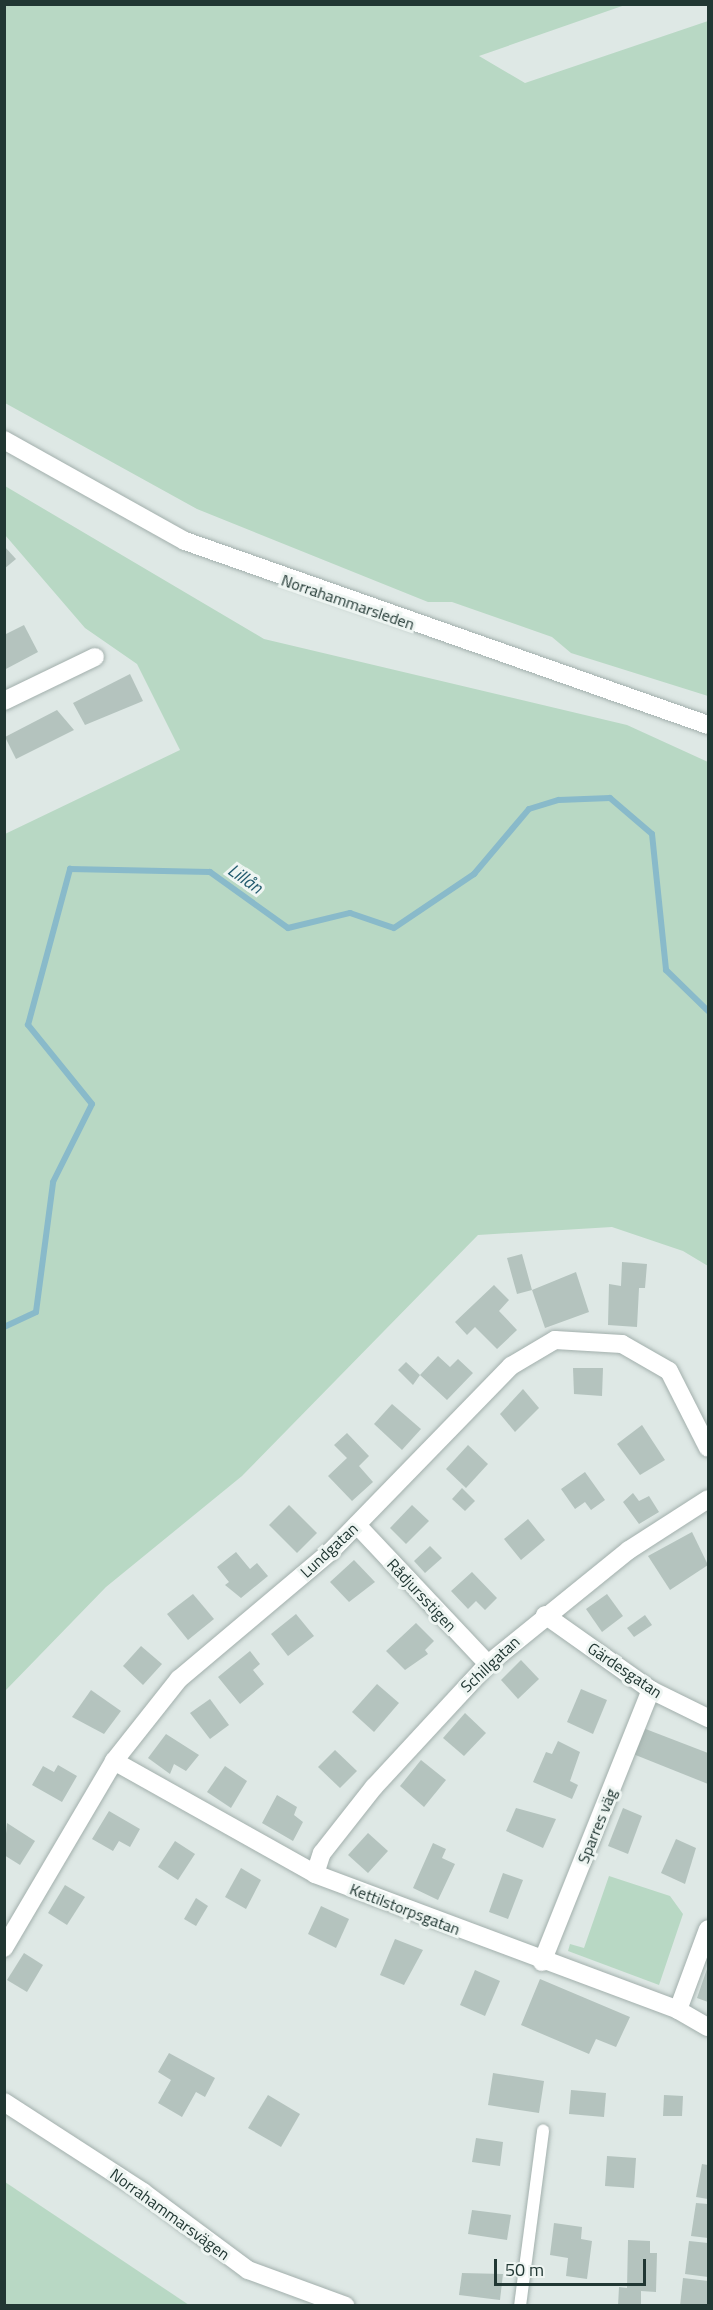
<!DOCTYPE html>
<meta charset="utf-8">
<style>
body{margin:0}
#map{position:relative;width:713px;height:2310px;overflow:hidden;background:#dee8e5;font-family:"Titillium Web",sans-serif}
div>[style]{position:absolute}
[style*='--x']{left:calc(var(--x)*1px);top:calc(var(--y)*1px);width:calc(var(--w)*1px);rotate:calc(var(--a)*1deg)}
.green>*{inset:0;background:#b8d8c4}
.stream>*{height:6px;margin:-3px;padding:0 3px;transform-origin:3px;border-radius:3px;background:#89baca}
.building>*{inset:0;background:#b4c3be}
.roads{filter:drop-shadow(0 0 2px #a2afac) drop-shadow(0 0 2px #a2afac)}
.service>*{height:12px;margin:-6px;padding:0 6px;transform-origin:6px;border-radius:6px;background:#fff}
.minor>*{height:18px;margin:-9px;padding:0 9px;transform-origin:9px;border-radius:9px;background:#fff}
.tertiary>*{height:18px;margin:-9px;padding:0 9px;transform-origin:9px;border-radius:9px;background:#fff}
span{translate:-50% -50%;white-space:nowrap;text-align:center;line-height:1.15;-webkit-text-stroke:6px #eef5f2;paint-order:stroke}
.street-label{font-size:16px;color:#213733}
.water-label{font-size:18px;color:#20596d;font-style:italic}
.frame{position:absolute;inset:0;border:6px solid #213733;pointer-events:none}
.scale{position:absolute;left:494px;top:2259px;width:152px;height:27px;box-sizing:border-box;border:3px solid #213733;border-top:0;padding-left:8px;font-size:18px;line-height:21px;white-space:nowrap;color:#213733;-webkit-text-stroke:4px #eef5f2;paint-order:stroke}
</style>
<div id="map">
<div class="green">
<i style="clip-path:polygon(4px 5px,625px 5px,479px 56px,525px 83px,708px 21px,708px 696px,571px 653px,552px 637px,452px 602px,428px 602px,197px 509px,5px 403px)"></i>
<i style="clip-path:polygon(5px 486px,264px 639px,627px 725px,708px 762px,708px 1266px,683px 1251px,612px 1227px,478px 1235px,242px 1476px,106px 1587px,5px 1691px,5px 834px,180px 750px,137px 664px,85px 628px,5px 535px)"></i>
<i style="clip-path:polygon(609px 1876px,670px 1896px,683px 1914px,659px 1985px,568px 1951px,570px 1944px,584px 1948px)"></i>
<i style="clip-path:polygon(4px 2182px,5px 2182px,189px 2305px,5px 2305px)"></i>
</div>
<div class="stream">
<i style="--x:4;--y:1327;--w:35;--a:-25"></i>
<i style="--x:36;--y:1312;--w:131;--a:-82.5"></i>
<i style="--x:53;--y:1182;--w:87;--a:-63.4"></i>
<i style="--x:92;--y:1104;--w:102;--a:-129"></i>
<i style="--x:28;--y:1025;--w:162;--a:-74.9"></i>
<i style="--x:70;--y:869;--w:140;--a:1.2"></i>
<i style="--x:210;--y:872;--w:96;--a:35.7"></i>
<i style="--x:288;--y:928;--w:64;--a:-13.6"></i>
<i style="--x:350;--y:913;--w:46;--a:18.8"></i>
<i style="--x:394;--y:928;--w:97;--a:-34"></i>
<i style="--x:474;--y:874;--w:85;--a:-49.8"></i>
<i style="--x:529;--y:809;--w:31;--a:-17"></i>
<i style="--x:559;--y:800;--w:51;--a:-2.2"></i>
<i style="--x:610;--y:798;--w:55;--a:40.6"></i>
<i style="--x:652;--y:834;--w:137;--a:84.1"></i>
<i style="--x:666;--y:970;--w:59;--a:44.3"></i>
</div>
<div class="building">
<i style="clip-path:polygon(4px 546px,16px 559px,4px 569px)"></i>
<i style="clip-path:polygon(24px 625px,38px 652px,4px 670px,4px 635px)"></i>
<i style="clip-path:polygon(130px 674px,143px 701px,85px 725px,73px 703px)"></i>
<i style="clip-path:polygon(57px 710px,74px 730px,16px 759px,5px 737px)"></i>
<i style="clip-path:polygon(522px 1254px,532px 1290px,576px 1272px,589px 1312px,545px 1328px,532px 1290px,517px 1294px,507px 1258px)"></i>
<i style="clip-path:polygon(622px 1262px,647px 1264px,645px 1288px,639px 1288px,637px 1327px,608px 1325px,609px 1284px,621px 1286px)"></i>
<i style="clip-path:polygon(494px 1285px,509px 1300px,499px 1311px,517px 1330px,497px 1349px,475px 1327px,467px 1335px,455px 1322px)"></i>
<i style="clip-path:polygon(438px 1356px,450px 1367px,458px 1359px,473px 1373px,447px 1400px,420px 1375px,413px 1385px,398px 1370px,406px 1362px,420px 1375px)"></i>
<i style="clip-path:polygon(573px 1368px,603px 1368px,602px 1396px,574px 1394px)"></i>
<i style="clip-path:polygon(523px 1389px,539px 1408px,515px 1432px,500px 1414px)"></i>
<i style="clip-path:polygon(392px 1404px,421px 1429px,402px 1450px,374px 1424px)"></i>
<i style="clip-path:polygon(642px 1425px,665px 1460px,640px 1475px,617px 1444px)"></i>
<i style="clip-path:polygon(347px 1433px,369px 1456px,359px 1466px,373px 1482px,352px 1501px,328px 1476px,347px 1458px,334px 1445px)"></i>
<i style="clip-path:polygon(468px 1445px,488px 1464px,466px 1488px,446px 1469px)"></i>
<i style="clip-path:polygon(585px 1472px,605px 1500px,591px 1510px,585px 1502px,575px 1509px,561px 1489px)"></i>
<i style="clip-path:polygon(462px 1488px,475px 1501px,465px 1511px,452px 1499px)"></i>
<i style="clip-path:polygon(633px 1493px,639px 1501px,649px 1496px,659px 1512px,639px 1524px,623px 1502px)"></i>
<i style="clip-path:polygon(289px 1505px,317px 1533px,297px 1553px,269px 1525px)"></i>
<i style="clip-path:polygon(412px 1505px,429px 1521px,406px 1544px,390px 1528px)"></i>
<i style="clip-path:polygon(528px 1519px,545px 1540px,521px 1560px,504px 1539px)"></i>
<i style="clip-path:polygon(692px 1532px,708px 1565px,670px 1590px,648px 1556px)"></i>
<i style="clip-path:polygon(430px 1546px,442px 1558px,425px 1573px,414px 1561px)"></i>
<i style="clip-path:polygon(236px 1552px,250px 1569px,257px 1563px,268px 1576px,241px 1598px,225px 1585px,229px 1582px,217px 1567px)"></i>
<i style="clip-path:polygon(354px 1560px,375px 1582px,349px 1602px,330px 1582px)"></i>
<i style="clip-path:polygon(472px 1572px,497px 1598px,485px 1610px,476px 1601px,468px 1609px,451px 1591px)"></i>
<i style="clip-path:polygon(193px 1594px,214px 1619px,188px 1640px,167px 1614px)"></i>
<i style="clip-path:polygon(607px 1594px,623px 1616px,602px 1632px,586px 1609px)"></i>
<i style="clip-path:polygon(296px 1614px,314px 1636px,288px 1656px,271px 1634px)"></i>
<i style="clip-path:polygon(645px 1615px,652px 1625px,634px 1637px,627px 1628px)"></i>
<i style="clip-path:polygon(416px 1623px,434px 1641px,425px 1650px,428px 1654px,405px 1670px,386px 1651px)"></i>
<i style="clip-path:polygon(141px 1646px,162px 1664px,143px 1685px,123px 1666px)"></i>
<i style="clip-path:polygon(250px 1651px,260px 1664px,253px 1670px,264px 1684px,240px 1704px,218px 1677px)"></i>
<i style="clip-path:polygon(521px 1660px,539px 1679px,518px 1699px,501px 1680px)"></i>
<i style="clip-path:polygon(377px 1684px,399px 1703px,374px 1732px,352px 1712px)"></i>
<i style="clip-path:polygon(581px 1689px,607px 1700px,593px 1734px,567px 1722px)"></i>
<i style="clip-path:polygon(91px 1690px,121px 1711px,104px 1734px,72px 1717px)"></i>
<i style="clip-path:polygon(210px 1699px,229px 1725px,210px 1739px,190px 1713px)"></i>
<i style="clip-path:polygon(465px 1713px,486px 1733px,464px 1756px,443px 1738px)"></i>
<i style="clip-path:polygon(643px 1728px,708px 1753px,708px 1784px,633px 1754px)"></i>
<i style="clip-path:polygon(166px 1734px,199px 1755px,186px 1771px,174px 1764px,170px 1774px,148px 1758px)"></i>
<i style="clip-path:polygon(558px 1741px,580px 1752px,570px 1781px,578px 1785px,572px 1799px,533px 1782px,546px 1752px,552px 1754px)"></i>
<i style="clip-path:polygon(335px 1750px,357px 1771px,340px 1788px,318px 1767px)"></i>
<i style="clip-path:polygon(421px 1760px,446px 1780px,424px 1807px,400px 1786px)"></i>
<i style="clip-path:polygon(58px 1765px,77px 1776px,62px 1802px,32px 1785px,43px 1766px,54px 1772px)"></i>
<i style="clip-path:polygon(225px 1766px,247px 1781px,231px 1808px,207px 1792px)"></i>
<i style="clip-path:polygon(277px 1795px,297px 1807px,294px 1815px,303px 1822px,293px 1841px,262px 1823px)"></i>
<i style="clip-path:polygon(516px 1808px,556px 1819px,543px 1848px,506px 1831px)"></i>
<i style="clip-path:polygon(623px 1808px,642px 1816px,628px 1854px,608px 1846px)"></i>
<i style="clip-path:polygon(109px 1811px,140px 1829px,130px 1847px,119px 1841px,113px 1851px,92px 1839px)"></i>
<i style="clip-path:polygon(7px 1823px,35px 1841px,20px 1865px,4px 1855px)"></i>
<i style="clip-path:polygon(368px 1833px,388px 1851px,368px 1873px,348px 1855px)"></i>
<i style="clip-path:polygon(676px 1839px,696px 1848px,685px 1884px,661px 1873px)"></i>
<i style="clip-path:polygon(175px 1841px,195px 1854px,178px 1880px,158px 1867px)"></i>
<i style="clip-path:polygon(433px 1843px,446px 1849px,442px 1858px,455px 1864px,438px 1900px,413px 1888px)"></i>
<i style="clip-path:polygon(241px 1868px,261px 1880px,246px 1909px,225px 1897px)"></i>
<i style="clip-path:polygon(503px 1873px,523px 1880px,508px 1919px,489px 1912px)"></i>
<i style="clip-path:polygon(65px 1885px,85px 1897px,67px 1925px,48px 1913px)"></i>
<i style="clip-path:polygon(196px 1898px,208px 1906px,196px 1926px,184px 1919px)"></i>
<i style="clip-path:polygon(321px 1906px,349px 1919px,336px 1948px,308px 1934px)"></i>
<i style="clip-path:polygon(395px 1939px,423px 1950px,404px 1985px,380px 1975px)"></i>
<i style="clip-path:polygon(24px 1953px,43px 1965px,27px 1992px,7px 1980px)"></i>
<i style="clip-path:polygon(708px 1966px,708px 2002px,697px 1998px)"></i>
<i style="clip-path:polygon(475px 1970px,500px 1981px,485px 2016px,460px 2005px)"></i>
<i style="clip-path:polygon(540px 1979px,630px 2017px,616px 2047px,596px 2039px,589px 2054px,521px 2025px)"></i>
<i style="clip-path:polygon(169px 2053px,215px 2078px,205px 2097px,196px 2092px,182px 2117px,158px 2103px,171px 2080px,158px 2072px)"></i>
<i style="clip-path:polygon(493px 2073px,544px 2081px,539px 2113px,488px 2105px)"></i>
<i style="clip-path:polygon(571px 2090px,606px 2093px,604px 2117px,569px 2114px)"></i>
<i style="clip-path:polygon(268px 2095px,300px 2114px,281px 2147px,248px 2128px)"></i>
<i style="clip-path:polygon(664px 2095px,683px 2096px,682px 2116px,663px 2116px)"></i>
<i style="clip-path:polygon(476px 2138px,503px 2142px,500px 2166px,472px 2162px)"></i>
<i style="clip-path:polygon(607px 2156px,636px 2158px,634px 2188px,605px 2186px)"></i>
<i style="clip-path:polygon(702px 2164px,708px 2165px,708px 2199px,696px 2197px)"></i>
<i style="clip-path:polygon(696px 2203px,708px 2204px,708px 2238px,691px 2236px)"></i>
<i style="clip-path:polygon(472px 2210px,511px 2215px,507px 2240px,468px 2234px)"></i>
<i style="clip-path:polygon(554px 2223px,582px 2227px,581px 2239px,592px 2241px,587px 2279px,566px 2276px,568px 2258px,550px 2255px)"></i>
<i style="clip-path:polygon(628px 2240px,650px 2241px,650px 2253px,657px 2253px,656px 2292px,641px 2291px,641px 2306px,618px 2306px,619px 2287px,627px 2288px)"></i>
<i style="clip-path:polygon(689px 2241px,708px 2243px,708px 2277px,685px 2274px)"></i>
<i style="clip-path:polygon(462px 2273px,503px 2274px,500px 2300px,459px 2295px)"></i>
<i style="clip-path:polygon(683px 2278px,708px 2281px,708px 2306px,680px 2306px)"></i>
</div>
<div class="roads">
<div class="service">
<i style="--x:520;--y:2306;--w:177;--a:-82.5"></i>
</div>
<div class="minor">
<i style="--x:4;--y:701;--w:101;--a:-25.8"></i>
<i style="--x:357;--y:1525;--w:191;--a:46.7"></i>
<i style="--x:545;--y:1615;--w:130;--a:35.3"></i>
<i style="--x:651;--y:1690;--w:64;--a:26.2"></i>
<i style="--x:114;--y:1761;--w:231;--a:29.3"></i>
<i style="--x:315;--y:1874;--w:388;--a:20.5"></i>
<i style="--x:678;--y:2010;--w:34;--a:30"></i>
<i style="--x:315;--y:1874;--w:22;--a:-72"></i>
<i style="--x:322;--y:1853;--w:84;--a:-51.8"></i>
<i style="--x:374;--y:1787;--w:168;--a:-47.2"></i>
<i style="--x:488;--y:1664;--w:181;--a:-39"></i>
<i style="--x:629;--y:1550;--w:94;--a:-32.8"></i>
<i style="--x:4;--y:1948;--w:217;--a:-59.5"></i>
<i style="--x:114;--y:1761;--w:105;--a:-51.6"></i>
<i style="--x:179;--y:1679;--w:197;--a:-40.1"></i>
<i style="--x:330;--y:1552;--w:260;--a:-45.8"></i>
<i style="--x:511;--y:1366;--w:51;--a:-30.6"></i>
<i style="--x:555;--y:1340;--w:67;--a:3.4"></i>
<i style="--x:622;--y:1344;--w:54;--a:29.9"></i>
<i style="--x:669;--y:1371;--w:86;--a:63.1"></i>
<i style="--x:542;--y:1962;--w:293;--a:-68.2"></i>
<i style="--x:678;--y:2010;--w:86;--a:-69.7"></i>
</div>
<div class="tertiary">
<i style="--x:4;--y:440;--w:207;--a:29.2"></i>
<i style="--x:185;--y:541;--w:554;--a:19.38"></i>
<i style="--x:4;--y:2102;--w:166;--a:32.9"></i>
<i style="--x:143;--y:2192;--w:131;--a:36.6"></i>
<i style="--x:248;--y:2270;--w:104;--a:20.2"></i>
</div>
</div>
<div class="street-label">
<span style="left:348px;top:602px;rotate:19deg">Norrahammarsleden</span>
<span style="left:329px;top:1550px;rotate:-43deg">Lundgatan</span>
<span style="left:422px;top:1595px;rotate:47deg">Rådjursstigen</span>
<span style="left:490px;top:1664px;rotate:-43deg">Schillgatan</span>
<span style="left:625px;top:1670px;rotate:34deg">Gärdesgatan</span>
<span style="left:597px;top:1826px;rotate:-68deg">Sparres väg</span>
<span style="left:405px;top:1909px;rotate:21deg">Kettilstorpsgatan</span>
<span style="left:170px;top:2214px;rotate:36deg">Norrahammarsvägen</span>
</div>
<div class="water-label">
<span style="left:245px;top:879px;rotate:35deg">Lillån</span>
</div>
<div class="frame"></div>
<div class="scale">50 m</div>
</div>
